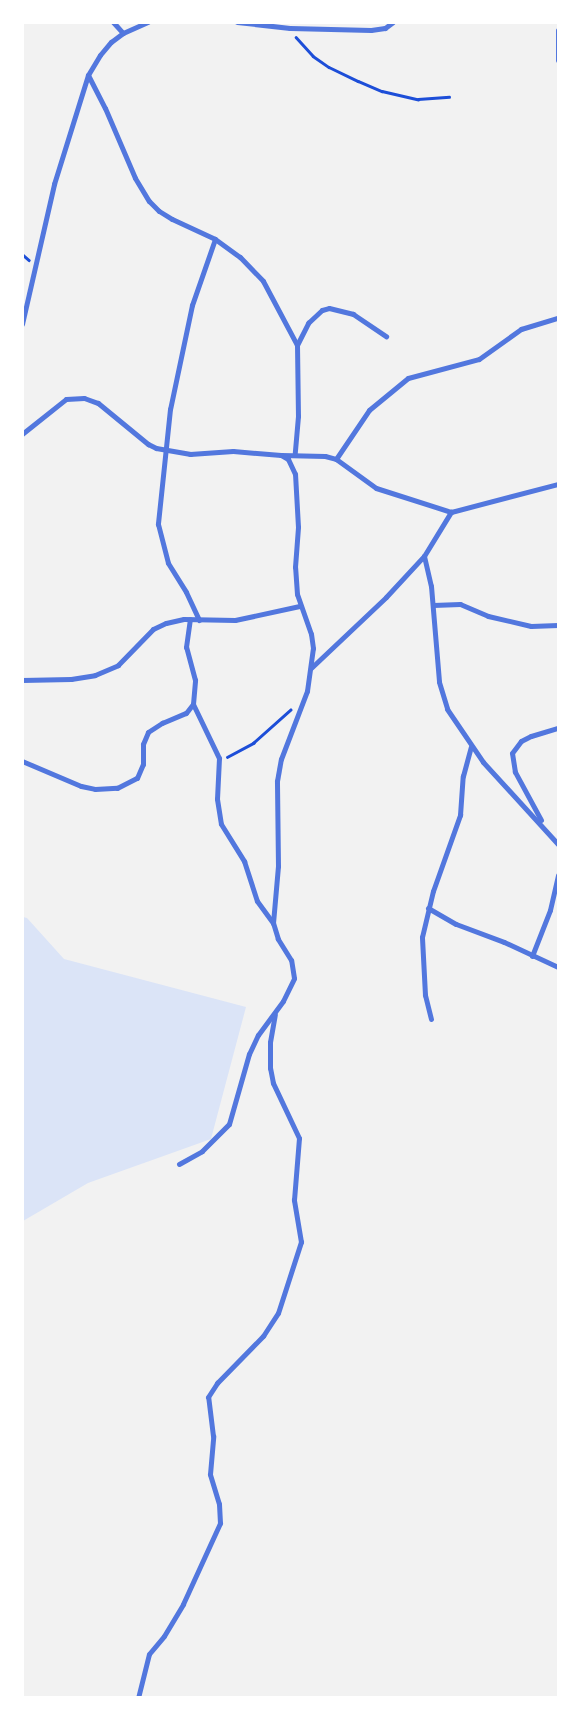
<!DOCTYPE html>
<style>
body{margin:0}
#map{position:relative;width:581px;height:1720px;overflow:hidden;background:#f2f2f2;font-family:"Golos Text",sans-serif}
div>[style]{position:absolute}
[style*='--x']{left:calc(var(--x)*1px);top:calc(var(--y)*1px);width:calc(var(--w)*1px);rotate:calc(var(--a)*1deg)}
.green>*{inset:0;background:#dbe4f7}
.path>*{height:2.5px;margin:-1.25px;padding:0 1.25px;transform-origin:1.25px;border-radius:1.25px;background:#1d4ed8}
.minor>*{height:5px;margin:-2.5px;padding:0 2.5px;transform-origin:2.5px;border-radius:2.5px;background:#5277de}
span{translate:-50% -50%;white-space:nowrap;text-align:center;line-height:1.15;-webkit-text-stroke:4.5px #fff;paint-order:stroke}
.frame{position:absolute;inset:0;border:24px solid #fff;pointer-events:none}
</style>
<div id="map">
<div class="green">
<i style="clip-path:polygon(23px 917px,27px 918px,64px 959px,246px 1007px,211px 1139px,88px 1183px,23px 1221px)"></i>
</div>
<div class="path">
<i style="--x:296;--y:37;--w:25;--a:48"></i>
<i style="--x:313;--y:56;--w:19;--a:35"></i>
<i style="--x:329;--y:67;--w:32;--a:26"></i>
<i style="--x:358;--y:81;--w:26;--a:23"></i>
<i style="--x:382;--y:91;--w:37;--a:13"></i>
<i style="--x:418;--y:99;--w:31;--a:-4"></i>
<i style="--x:22;--y:254;--w:9;--a:41"></i>
<i style="--x:227;--y:757;--w:30;--a:-28"></i>
<i style="--x:253;--y:743;--w:50;--a:-41.7"></i>
</div>
<div class="minor">
<i style="--x:113;--y:22;--w:15;--a:48"></i>
<i style="--x:237;--y:22;--w:53;--a:6.5"></i>
<i style="--x:290;--y:28;--w:81;--a:1.4"></i>
<i style="--x:371;--y:30;--w:14;--a:-8"></i>
<i style="--x:385;--y:28;--w:10;--a:-37"></i>
<i style="--x:558;--y:30;--w:30;--a:90"></i>
<i style="--x:88;--y:75;--w:37;--a:63"></i>
<i style="--x:105;--y:108;--w:76;--a:66.8"></i>
<i style="--x:135;--y:178;--w:27;--a:59"></i>
<i style="--x:149;--y:201;--w:14;--a:45"></i>
<i style="--x:159;--y:211;--w:15;--a:32"></i>
<i style="--x:172;--y:219;--w:47;--a:24.9"></i>
<i style="--x:215;--y:239;--w:70;--a:109.2"></i>
<i style="--x:192;--y:305;--w:106;--a:101.9"></i>
<i style="--x:170;--y:409;--w:116;--a:96"></i>
<i style="--x:158;--y:524;--w:40;--a:75.6"></i>
<i style="--x:168;--y:563;--w:34;--a:58"></i>
<i style="--x:186;--y:592;--w:31;--a:65"></i>
<i style="--x:215;--y:239;--w:31;--a:36"></i>
<i style="--x:240;--y:257;--w:33;--a:46"></i>
<i style="--x:263;--y:281;--w:72;--a:62"></i>
<i style="--x:297;--y:345;--w:71;--a:89.2"></i>
<i style="--x:298;--y:416;--w:38;--a:95"></i>
<i style="--x:22;--y:324;--w:144;--a:-77.1"></i>
<i style="--x:54;--y:184;--w:114;--a:-72.7"></i>
<i style="--x:88;--y:75;--w:23;--a:-59"></i>
<i style="--x:100;--y:55;--w:17;--a:-50"></i>
<i style="--x:111;--y:42;--w:15;--a:-37"></i>
<i style="--x:123;--y:33;--w:27;--a:-24"></i>
<i style="--x:297;--y:345;--w:25;--a:-63"></i>
<i style="--x:308;--y:323;--w:19;--a:-43"></i>
<i style="--x:322;--y:310;--w:7;--a:-16"></i>
<i style="--x:329;--y:308;--w:25;--a:14"></i>
<i style="--x:353;--y:314;--w:40;--a:34"></i>
<i style="--x:22;--y:434;--w:56;--a:-38.5"></i>
<i style="--x:66;--y:399;--w:18;--a:-3"></i>
<i style="--x:84;--y:398;--w:15;--a:20"></i>
<i style="--x:98;--y:403;--w:65;--a:39.4"></i>
<i style="--x:148;--y:444;--w:9;--a:27"></i>
<i style="--x:156;--y:448;--w:35;--a:10"></i>
<i style="--x:190;--y:454;--w:43;--a:-4"></i>
<i style="--x:233;--y:451;--w:48;--a:4.8"></i>
<i style="--x:281;--y:455;--w:44;--a:1.3"></i>
<i style="--x:325;--y:456;--w:11;--a:15"></i>
<i style="--x:336;--y:459;--w:49;--a:35.9"></i>
<i style="--x:376;--y:488;--w:79;--a:17.7"></i>
<i style="--x:336;--y:459;--w:59;--a:-56"></i>
<i style="--x:369;--y:410;--w:50;--a:-39.4"></i>
<i style="--x:408;--y:378;--w:73;--a:-15"></i>
<i style="--x:479;--y:359;--w:52;--a:-35.5"></i>
<i style="--x:521;--y:329;--w:39;--a:-17"></i>
<i style="--x:424;--y:556;--w:31;--a:77"></i>
<i style="--x:431;--y:586;--w:96;--a:85.2"></i>
<i style="--x:439;--y:682;--w:28;--a:73"></i>
<i style="--x:447;--y:709;--w:64;--a:55.8"></i>
<i style="--x:483;--y:762;--w:111;--a:47.6"></i>
<i style="--x:433;--y:605;--w:27;--a:-2"></i>
<i style="--x:460;--y:604;--w:30;--a:23"></i>
<i style="--x:488;--y:616;--w:44;--a:13.1"></i>
<i style="--x:531;--y:626;--w:27;--a:-2"></i>
<i style="--x:311;--y:668;--w:103;--a:-43.4"></i>
<i style="--x:386;--y:597;--w:56;--a:-47.2"></i>
<i style="--x:424;--y:556;--w:52;--a:-58.5"></i>
<i style="--x:451;--y:512;--w:111;--a:-14.7"></i>
<i style="--x:22;--y:680;--w:49;--a:-1.2"></i>
<i style="--x:71;--y:679;--w:24;--a:-9"></i>
<i style="--x:95;--y:675;--w:25;--a:-23"></i>
<i style="--x:118;--y:665;--w:50;--a:-45.8"></i>
<i style="--x:153;--y:629;--w:14;--a:-25"></i>
<i style="--x:166;--y:623;--w:18;--a:-13"></i>
<i style="--x:184;--y:619;--w:51;--a:1.1"></i>
<i style="--x:235;--y:620;--w:66;--a:-12.2"></i>
<i style="--x:193;--y:704;--w:60;--a:64.3"></i>
<i style="--x:219;--y:758;--w:41;--a:92.8"></i>
<i style="--x:217;--y:799;--w:25;--a:81"></i>
<i style="--x:221;--y:824;--w:44;--a:58.1"></i>
<i style="--x:244;--y:861;--w:42;--a:72"></i>
<i style="--x:257;--y:901;--w:27;--a:54"></i>
<i style="--x:22;--y:761;--w:64;--a:23"></i>
<i style="--x:81;--y:786;--w:14;--a:12"></i>
<i style="--x:95;--y:789;--w:22;--a:-3"></i>
<i style="--x:117;--y:788;--w:22;--a:-27"></i>
<i style="--x:137;--y:778;--w:15;--a:-67"></i>
<i style="--x:143;--y:764;--w:20;--a:-90"></i>
<i style="--x:143;--y:744;--w:13;--a:-67"></i>
<i style="--x:148;--y:732;--w:17;--a:-33"></i>
<i style="--x:162;--y:723;--w:26;--a:-23"></i>
<i style="--x:186;--y:713;--w:11;--a:-52"></i>
<i style="--x:193;--y:704;--w:24;--a:-85"></i>
<i style="--x:195;--y:680;--w:34;--a:-105"></i>
<i style="--x:186;--y:647;--w:28;--a:-82"></i>
<i style="--x:541;--y:820;--w:55;--a:-118.4"></i>
<i style="--x:515;--y:772;--w:19;--a:-99"></i>
<i style="--x:512;--y:753;--w:15;--a:-53"></i>
<i style="--x:521;--y:741;--w:11;--a:-27"></i>
<i style="--x:531;--y:736;--w:28;--a:-17"></i>
<i style="--x:428;--y:908;--w:32;--a:30"></i>
<i style="--x:456;--y:924;--w:51;--a:20.6"></i>
<i style="--x:504;--y:942;--w:60;--a:24.8"></i>
<i style="--x:532;--y:956;--w:49;--a:-68.6"></i>
<i style="--x:550;--y:910;--w:36;--a:-77"></i>
<i style="--x:431;--y:1019;--w:25;--a:-104"></i>
<i style="--x:425;--y:995;--w:58;--a:-93"></i>
<i style="--x:422;--y:937;--w:47;--a:-76.6"></i>
<i style="--x:433;--y:891;--w:81;--a:-70.4"></i>
<i style="--x:460;--y:815;--w:39;--a:-86"></i>
<i style="--x:463;--y:776;--w:30;--a:-75"></i>
<i style="--x:179;--y:1164;--w:26;--a:-29"></i>
<i style="--x:202;--y:1151;--w:38;--a:-45"></i>
<i style="--x:229;--y:1124;--w:73;--a:-74.1"></i>
<i style="--x:249;--y:1054;--w:21;--a:-65"></i>
<i style="--x:258;--y:1035;--w:42;--a:-53.7"></i>
<i style="--x:283;--y:1001;--w:25;--a:-64"></i>
<i style="--x:294;--y:978;--w:18;--a:-99"></i>
<i style="--x:291;--y:960;--w:25;--a:-122"></i>
<i style="--x:278;--y:939;--w:17;--a:-107"></i>
<i style="--x:273;--y:923;--w:57;--a:-85"></i>
<i style="--x:278;--y:866;--w:85;--a:-90.7"></i>
<i style="--x:277;--y:781;--w:22;--a:-80"></i>
<i style="--x:281;--y:759;--w:73;--a:-69.1"></i>
<i style="--x:307;--y:691;--w:43;--a:-82.1"></i>
<i style="--x:313;--y:648;--w:14;--a:-98"></i>
<i style="--x:311;--y:634;--w:42;--a:-109.3"></i>
<i style="--x:297;--y:594;--w:27;--a:-94"></i>
<i style="--x:295;--y:567;--w:40;--a:-85.7"></i>
<i style="--x:298;--y:527;--w:53;--a:-93.2"></i>
<i style="--x:295;--y:474;--w:17;--a:-115"></i>
<i style="--x:288;--y:459;--w:8;--a:-150"></i>
<i style="--x:138;--y:1698;--w:45;--a:-76"></i>
<i style="--x:149;--y:1654;--w:23;--a:-50"></i>
<i style="--x:164;--y:1636;--w:37;--a:-59"></i>
<i style="--x:183;--y:1604;--w:89;--a:-65.4"></i>
<i style="--x:220;--y:1523;--w:19;--a:-93"></i>
<i style="--x:219;--y:1504;--w:31;--a:-107"></i>
<i style="--x:210;--y:1474;--w:38;--a:-85"></i>
<i style="--x:213;--y:1436;--w:39;--a:-97"></i>
<i style="--x:208;--y:1397;--w:17;--a:-57"></i>
<i style="--x:217;--y:1383;--w:66;--a:-45.6"></i>
<i style="--x:263;--y:1336;--w:27;--a:-57"></i>
<i style="--x:278;--y:1313;--w:75;--a:-72.1"></i>
<i style="--x:301;--y:1242;--w:43;--a:-99.5"></i>
<i style="--x:294;--y:1200;--w:62;--a:-85.4"></i>
<i style="--x:299;--y:1138;--w:61;--a:-115.3"></i>
<i style="--x:273;--y:1083;--w:15;--a:-101"></i>
<i style="--x:270;--y:1068;--w:26;--a:-90"></i>
<i style="--x:270;--y:1042;--w:28;--a:-80"></i>
</div>
<div class="frame"></div>
</div>
